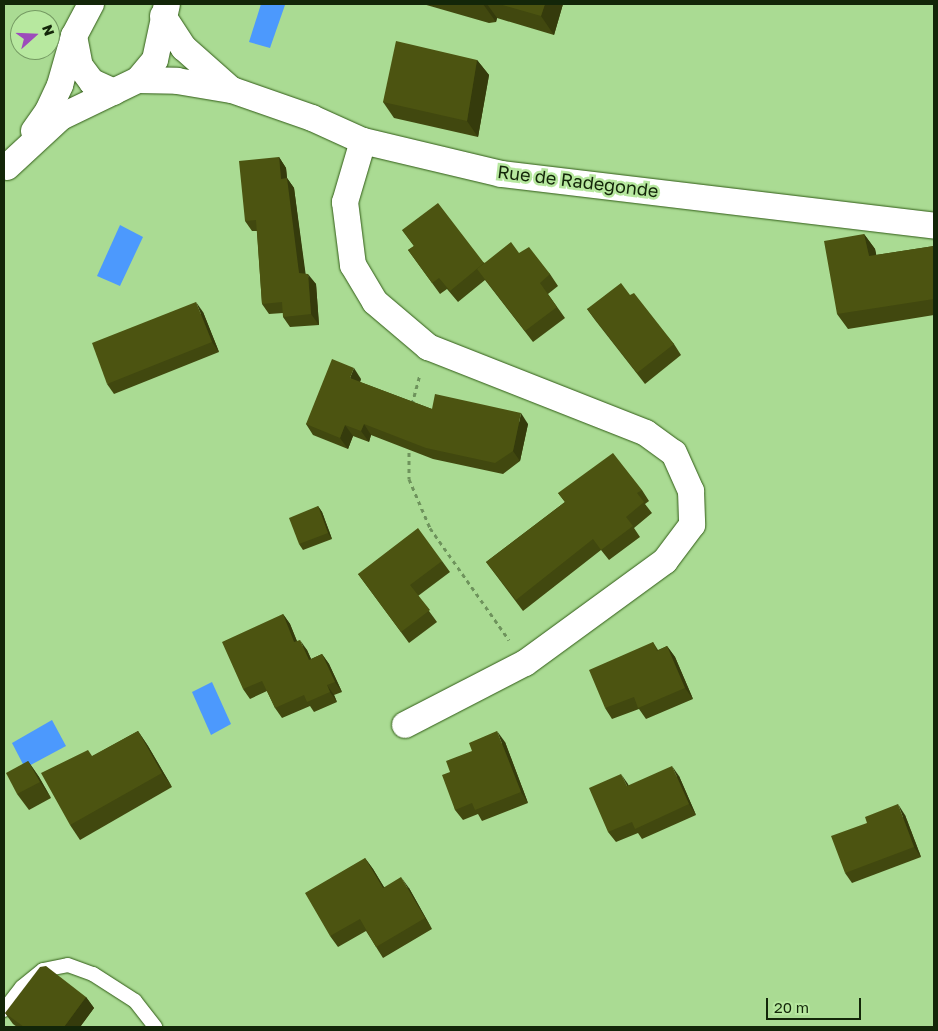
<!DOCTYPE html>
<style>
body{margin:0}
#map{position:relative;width:938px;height:1031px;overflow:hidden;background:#aadb93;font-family:"Golos Text",sans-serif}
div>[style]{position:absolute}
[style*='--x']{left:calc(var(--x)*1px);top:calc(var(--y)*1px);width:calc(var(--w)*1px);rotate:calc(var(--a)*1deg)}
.water>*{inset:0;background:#4c99fd}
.path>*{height:3px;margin-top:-1.5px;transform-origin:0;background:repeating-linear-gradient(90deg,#6e935c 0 4px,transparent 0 8px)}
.roads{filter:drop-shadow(0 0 1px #305b15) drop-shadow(0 0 1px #305b15)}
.service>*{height:14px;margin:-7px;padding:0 7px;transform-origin:7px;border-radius:7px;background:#fff}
.minor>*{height:26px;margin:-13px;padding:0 13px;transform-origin:13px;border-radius:13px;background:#fff}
.wall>*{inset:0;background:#41480f}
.shaded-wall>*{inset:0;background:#353b0c}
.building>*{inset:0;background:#4c5411}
span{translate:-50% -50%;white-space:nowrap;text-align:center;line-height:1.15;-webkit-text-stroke:5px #b7e89f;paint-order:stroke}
.street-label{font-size:18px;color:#132609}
.frame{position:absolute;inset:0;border:5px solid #132609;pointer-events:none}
.north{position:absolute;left:10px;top:10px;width:50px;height:50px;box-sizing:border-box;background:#b7e89f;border:1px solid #759a63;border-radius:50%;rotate:70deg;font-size:14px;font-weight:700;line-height:20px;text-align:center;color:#132609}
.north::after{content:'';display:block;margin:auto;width:18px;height:22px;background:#9d4bbb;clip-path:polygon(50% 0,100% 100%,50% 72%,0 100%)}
.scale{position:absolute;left:766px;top:998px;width:95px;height:22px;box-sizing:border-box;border:2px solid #132609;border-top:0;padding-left:6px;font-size:15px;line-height:18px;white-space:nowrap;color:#132609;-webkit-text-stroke:4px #b7e89f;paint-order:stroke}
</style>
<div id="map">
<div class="water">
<i style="clip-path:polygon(261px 4px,285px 5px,270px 48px,249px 42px)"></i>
<i style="clip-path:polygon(120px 225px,143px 237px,120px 286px,97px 276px)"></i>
<i style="clip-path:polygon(212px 682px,231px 724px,211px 735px,192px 692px)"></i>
<i style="clip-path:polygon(52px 720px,66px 746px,25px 768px,12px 743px)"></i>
</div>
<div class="path">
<i style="--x:412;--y:404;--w:31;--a:-75"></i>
<i style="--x:409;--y:445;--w:34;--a:90"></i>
<i style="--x:409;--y:479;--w:53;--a:66.8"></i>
<i style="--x:430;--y:528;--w:137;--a:54.8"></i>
</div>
<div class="roads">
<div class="service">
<i style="--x:4;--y:1010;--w:29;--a:-52"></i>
<i style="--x:22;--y:987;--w:27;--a:-39"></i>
<i style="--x:43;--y:970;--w:25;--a:-11"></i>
<i style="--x:68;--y:965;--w:27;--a:20"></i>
<i style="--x:93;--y:974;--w:50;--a:32.7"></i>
<i style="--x:135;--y:1001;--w:33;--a:52"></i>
</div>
<div class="minor">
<i style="--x:91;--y:4;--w:36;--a:118"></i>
<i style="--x:74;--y:36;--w:31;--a:79"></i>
<i style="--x:80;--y:66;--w:20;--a:53"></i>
<i style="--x:92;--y:82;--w:24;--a:24"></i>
<i style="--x:163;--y:16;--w:38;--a:57"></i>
<i style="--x:184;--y:48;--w:60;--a:41.6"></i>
<i style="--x:138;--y:80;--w:39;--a:1"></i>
<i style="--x:177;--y:81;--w:56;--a:9.3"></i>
<i style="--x:232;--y:90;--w:85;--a:19.3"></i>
<i style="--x:312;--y:118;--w:56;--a:24.3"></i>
<i style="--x:363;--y:141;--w:142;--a:13.4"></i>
<i style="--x:501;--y:174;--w:436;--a:6.8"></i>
<i style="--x:34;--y:131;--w:24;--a:-55"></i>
<i style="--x:48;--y:111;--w:29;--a:-65"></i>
<i style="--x:60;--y:85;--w:51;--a:-74.1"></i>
<i style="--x:363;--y:141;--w:64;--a:106.4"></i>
<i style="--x:345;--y:202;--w:64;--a:82.8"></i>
<i style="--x:353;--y:265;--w:43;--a:59.3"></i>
<i style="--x:375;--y:302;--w:70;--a:40.3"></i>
<i style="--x:428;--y:347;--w:234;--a:21.5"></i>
<i style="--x:646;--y:433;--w:34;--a:36"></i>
<i style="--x:674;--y:453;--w:42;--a:65.9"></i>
<i style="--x:691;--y:491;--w:34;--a:88"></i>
<i style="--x:692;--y:525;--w:45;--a:126.9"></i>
<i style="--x:665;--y:561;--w:173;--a:143.9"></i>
<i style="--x:525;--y:663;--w:135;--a:152.7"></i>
<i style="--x:7;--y:167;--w:74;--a:-42.8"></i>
<i style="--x:61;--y:117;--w:85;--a:-25.7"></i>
<i style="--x:138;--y:80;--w:26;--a:-50"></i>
<i style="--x:155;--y:60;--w:57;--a:-77.9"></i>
</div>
</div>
<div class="wall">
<i style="clip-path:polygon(423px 4px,563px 4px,554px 35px,497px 18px,496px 22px,489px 23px)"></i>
<i style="clip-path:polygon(477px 60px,489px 75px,478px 137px,394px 118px,383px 102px)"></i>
<i style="clip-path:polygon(279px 157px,286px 168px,287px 178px,294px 188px,305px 274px,316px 284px,319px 325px,290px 327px,283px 317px,283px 313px,269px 314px,262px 304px,257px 231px,252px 231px,245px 221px)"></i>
<i style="clip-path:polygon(402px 230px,485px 263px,519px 253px,550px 274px,558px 286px,548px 294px,565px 318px,533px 342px,485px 280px,458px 302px,447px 289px,440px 294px,408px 250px,414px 246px)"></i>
<i style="clip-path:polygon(864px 234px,875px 249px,876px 255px,934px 246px,934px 315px,848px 329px,837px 314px)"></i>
<i style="clip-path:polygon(630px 295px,674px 344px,681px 355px,645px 384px,595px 320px,587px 309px)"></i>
<i style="clip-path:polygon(203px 312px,219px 352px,114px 394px,107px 384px)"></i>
<i style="clip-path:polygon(361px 379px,360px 382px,432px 409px,528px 424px,520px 461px,503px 474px,433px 459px,371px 435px,369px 442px,353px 436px,348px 449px,313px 435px,306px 424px)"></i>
<i style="clip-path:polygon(642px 490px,649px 501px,645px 504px,652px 513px,634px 528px,640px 537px,609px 560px,601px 550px,523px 611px,486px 562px,565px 502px,558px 493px)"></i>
<i style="clip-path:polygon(318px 506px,322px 512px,332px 539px,303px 550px,299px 544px)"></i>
<i style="clip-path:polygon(442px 561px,450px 572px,418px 596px,437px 622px,409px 643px,358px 574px)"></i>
<i style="clip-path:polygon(283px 614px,290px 624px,297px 641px,307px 650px,311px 659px,322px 654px,329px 664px,342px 692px,334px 695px,337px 702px,314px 712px,310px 706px,282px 718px,275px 708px,267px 691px,250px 699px,243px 689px)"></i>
<i style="clip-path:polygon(653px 642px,658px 650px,667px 646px,675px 657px,693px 699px,646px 719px,639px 709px,612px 719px,605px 708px)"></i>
<i style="clip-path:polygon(138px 731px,148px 746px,172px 787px,80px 840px,70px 825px,93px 756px)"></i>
<i style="clip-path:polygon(505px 742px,528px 803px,482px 821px,478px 814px,463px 820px,455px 810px,450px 772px)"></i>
<i style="clip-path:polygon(28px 761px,39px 777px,51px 798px,29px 810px,17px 794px)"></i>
<i style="clip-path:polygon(679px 776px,696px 815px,642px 839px,638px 833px,616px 842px,608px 832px,629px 786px)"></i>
<i style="clip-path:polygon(905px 815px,921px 857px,852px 883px,845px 873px)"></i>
<i style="clip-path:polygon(365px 858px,373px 869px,384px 887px,409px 888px,432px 929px,383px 958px,366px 931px,338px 947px,330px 936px)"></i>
<i style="clip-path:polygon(86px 997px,94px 1008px,80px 1027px,17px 1027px,13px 1024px,5px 1013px)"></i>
</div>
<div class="shaded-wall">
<i style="clip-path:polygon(483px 4px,487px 4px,497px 18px,496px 22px)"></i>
<i style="clip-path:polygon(545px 4px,563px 4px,554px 35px,541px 16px)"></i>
<i style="clip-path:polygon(477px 60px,489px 75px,478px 137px,467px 121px)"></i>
<i style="clip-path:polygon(279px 157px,286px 168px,287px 178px,294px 188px,307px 284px,299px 273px,281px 179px)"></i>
<i style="clip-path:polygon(864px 234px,875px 249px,880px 271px,869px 256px)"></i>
<i style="clip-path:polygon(308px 274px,316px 284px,319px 325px,311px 314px)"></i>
<i style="clip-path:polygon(196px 302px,203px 312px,219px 352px,212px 342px)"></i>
<i style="clip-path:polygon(354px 368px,361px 379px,358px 388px,350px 378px)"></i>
<i style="clip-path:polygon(521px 413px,528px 424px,520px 461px,513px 451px)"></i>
<i style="clip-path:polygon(364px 424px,371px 435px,369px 442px,361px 431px)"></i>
<i style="clip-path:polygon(345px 425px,353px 436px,348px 449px,340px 438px)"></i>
<i style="clip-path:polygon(318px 506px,322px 512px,332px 539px,328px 533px)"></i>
<i style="clip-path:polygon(283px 614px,290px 624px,301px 652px,294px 642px)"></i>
<i style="clip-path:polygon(300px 640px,307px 650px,316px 670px,309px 660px)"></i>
<i style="clip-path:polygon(667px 646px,675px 657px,693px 699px,685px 688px)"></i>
<i style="clip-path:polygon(322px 654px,329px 664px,342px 692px,335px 682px)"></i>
<i style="clip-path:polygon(327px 685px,334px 695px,337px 702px,330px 692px)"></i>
<i style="clip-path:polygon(138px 731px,148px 746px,172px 787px,162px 773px)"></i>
<i style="clip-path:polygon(497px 731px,505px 742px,528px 803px,521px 792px)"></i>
<i style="clip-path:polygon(28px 761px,39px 777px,51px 798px,40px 782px)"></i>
<i style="clip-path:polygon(672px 766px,679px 776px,696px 815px,689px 804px)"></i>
<i style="clip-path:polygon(621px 774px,628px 784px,634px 797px,627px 786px)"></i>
<i style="clip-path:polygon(898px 804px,905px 815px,921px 857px,914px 847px)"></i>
<i style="clip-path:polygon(365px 858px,373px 869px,391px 899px,383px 888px)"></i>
<i style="clip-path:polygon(401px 877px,409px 888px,432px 929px,425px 918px)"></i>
<i style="clip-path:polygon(86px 997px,94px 1008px,80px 1027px,64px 1027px)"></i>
</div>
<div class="building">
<i style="clip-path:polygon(499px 4px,545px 4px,541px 16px)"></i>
<i style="clip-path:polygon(396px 41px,477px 60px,467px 121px,383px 102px)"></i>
<i style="clip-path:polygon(279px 157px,281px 179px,287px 178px,299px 273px,308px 274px,311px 314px,283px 317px,282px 302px,262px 304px,256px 220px,245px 221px,239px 161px)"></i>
<i style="clip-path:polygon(438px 203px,484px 263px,450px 291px,439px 278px,432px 283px,408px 250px,414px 246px,402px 230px)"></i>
<i style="clip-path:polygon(864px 234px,869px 256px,934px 246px,934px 299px,837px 314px,824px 241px)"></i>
<i style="clip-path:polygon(511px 242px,519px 253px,529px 247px,550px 274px,540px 283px,557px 307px,525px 331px,477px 269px)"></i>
<i style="clip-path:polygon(621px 283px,630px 295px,634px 293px,674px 344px,637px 373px,587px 309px)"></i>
<i style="clip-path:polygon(196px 302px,212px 342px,107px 384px,92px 343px)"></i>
<i style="clip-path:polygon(332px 359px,354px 368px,350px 378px,432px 409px,435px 394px,521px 413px,513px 451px,495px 463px,426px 448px,364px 424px,361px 431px,345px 425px,340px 438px,306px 424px)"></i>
<i style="clip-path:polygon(613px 453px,642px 490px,637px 493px,644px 502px,626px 517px,633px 526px,601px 550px,593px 539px,516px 600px,486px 562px,565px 502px,558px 493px)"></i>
<i style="clip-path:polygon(318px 506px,328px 533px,299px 544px,289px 518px)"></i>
<i style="clip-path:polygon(418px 528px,442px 561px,410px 585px,430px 610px,401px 632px,358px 574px)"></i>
<i style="clip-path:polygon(283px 614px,294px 642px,300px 640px,309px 660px,322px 654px,335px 682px,327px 685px,330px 692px,307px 702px,304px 695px,275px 708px,262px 681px,243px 689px,222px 642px)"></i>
<i style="clip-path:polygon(653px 642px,657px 651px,667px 646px,685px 688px,638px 708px,634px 697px,605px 708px,589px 670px)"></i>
<i style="clip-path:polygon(138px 731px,162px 773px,70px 825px,41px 773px,88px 750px,92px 756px)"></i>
<i style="clip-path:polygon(497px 731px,521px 792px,475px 810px,472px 803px,455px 810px,442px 775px,450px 772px,446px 761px,472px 751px,469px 743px)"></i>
<i style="clip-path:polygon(28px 761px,40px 782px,17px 794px,6px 773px)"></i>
<i style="clip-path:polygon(672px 766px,689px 804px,635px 829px,632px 822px,608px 832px,589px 788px,621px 774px,627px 786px)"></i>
<i style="clip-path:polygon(898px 804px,914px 847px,845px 873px,831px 836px,867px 823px,865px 817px)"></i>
<i style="clip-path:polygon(365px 858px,383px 888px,401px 877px,425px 918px,376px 947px,360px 919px,330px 936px,305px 893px)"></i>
<i style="clip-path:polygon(46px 966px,86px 997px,64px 1027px,24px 1027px,5px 1013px,40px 967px)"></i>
</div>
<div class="street-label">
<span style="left:578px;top:181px;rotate:7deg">Rue de Radegonde</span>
</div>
<div class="frame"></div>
<div class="north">N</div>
<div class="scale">20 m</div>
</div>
